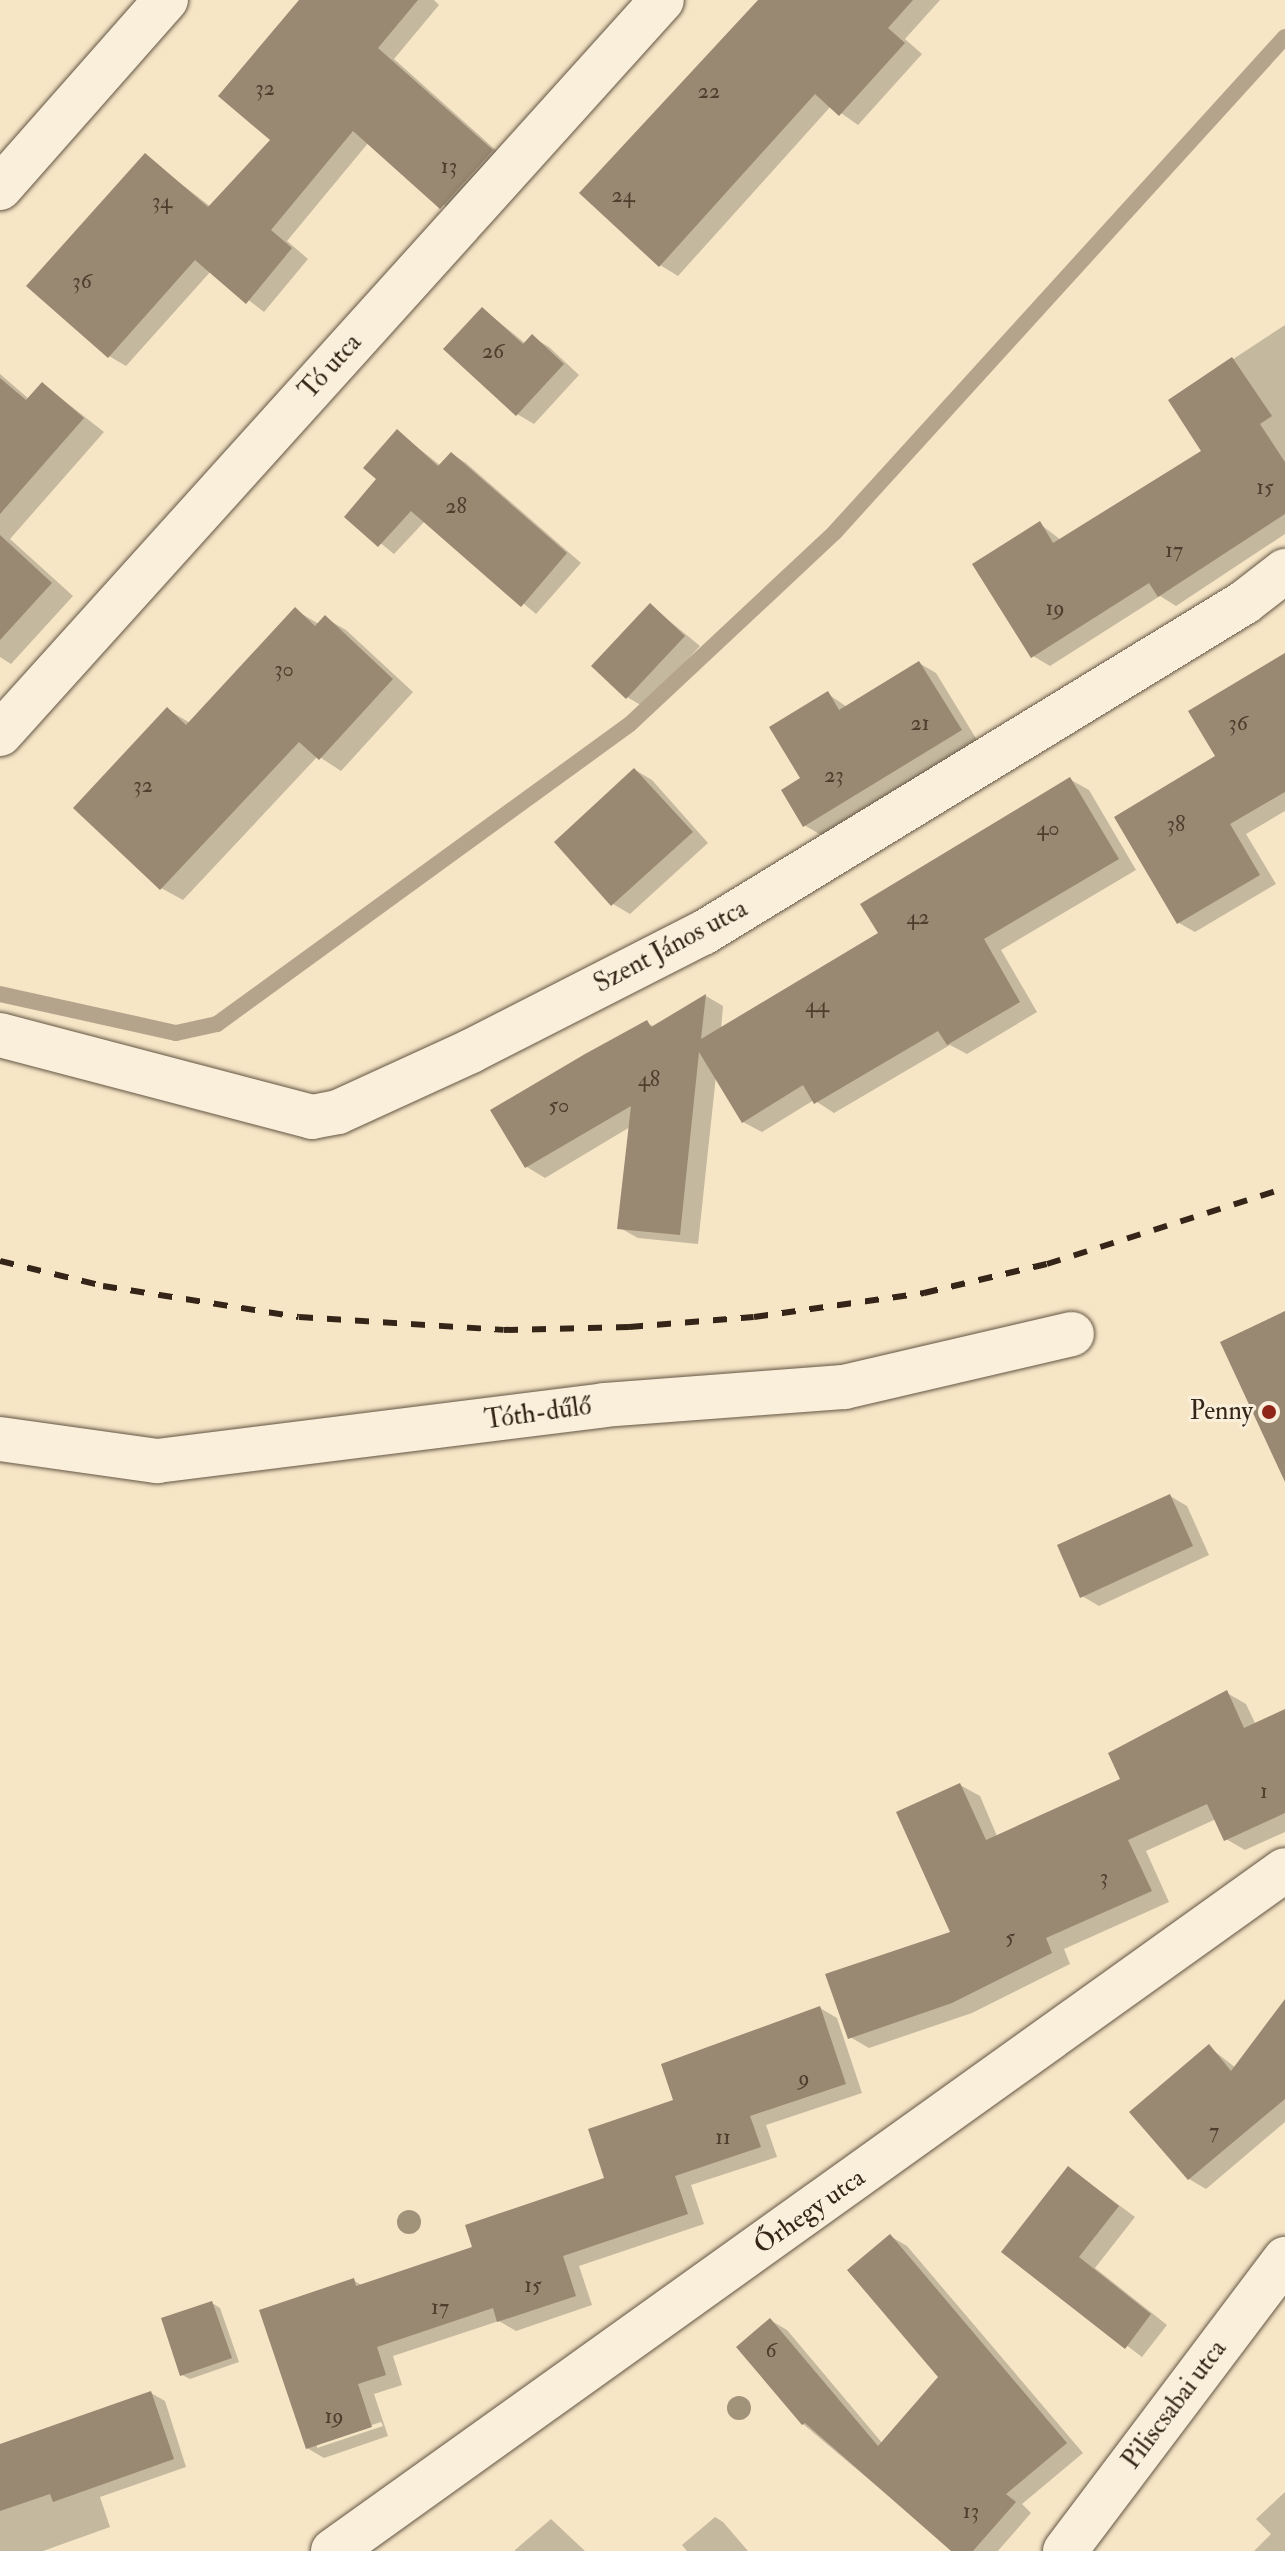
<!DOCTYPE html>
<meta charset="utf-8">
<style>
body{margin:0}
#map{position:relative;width:1285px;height:2551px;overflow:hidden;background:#f6e6c6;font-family:"IM FELL Double Pica",serif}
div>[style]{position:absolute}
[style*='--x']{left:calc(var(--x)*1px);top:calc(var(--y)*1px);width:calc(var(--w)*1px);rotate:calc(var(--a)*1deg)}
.shadow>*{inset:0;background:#0003}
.stream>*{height:16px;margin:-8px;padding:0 8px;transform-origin:8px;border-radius:8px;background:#b4a48b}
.building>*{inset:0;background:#998972}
.roads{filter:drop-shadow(0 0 2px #645544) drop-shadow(0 0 2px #645544)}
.minor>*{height:44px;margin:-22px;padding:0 22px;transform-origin:22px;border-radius:22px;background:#f9efda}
.rail>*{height:6px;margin-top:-3px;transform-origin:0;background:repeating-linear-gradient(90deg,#342518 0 14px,transparent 0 28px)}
.trees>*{width:24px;height:24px;margin:-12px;border-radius:50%;background:#a1927a}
.dots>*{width:22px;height:22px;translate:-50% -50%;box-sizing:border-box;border:4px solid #f9efda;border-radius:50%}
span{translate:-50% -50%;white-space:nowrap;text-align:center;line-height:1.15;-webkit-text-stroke:6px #f9efda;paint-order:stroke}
.number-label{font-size:22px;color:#4d3e2e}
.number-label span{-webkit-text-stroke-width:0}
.street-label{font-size:26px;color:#342518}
.poi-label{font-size:26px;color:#342518}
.right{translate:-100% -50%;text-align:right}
</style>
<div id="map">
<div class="shadow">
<i style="clip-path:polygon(304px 0,434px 0,439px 5px,394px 59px,508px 161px,458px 217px,369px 142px,287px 241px,308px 259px,264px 312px,211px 271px,126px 366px,109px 356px,145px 156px,211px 207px,273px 140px)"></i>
<i style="clip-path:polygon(759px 0,940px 0,905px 39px,922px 54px,858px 125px,831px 106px,678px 276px,660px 265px)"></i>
<i style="clip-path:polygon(483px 309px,526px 344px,532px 337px,549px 347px,579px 375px,534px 424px,517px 414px)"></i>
<i style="clip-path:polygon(1285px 325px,1285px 534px,1176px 606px,1160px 596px,1050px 666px,1033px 656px,1040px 524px,1061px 540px,1204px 451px,1171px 400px)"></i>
<i style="clip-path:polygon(0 374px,29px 399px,43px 384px,104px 432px,10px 539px,73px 596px,11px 664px,0 657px)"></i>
<i style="clip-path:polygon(397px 431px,441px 466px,452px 454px,466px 463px,581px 563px,536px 614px,425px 521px,394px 554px,347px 516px,379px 479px)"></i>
<i style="clip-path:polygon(650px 605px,700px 646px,644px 707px,627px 697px)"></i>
<i style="clip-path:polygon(295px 610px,319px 624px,325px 618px,346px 630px,413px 692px,341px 771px,318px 756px,183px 900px,161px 888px,167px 709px,190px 723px)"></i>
<i style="clip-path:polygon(1285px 653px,1285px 811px,1246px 834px,1276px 884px,1195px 932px,1179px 923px,1218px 757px,1191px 711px)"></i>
<i style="clip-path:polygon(919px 663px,936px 673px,977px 740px,821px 835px,804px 825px,803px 779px,828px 694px,847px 707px)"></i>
<i style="clip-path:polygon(635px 770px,652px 780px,708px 843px,630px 914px,613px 904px)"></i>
<i style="clip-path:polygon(1071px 780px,1089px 790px,1136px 870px,1001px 950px,1037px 1012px,967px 1054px,950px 1045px,834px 1113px,814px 1100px,762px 1132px,743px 1122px,716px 1076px,698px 1244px,638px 1238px,620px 1228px,630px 1127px,545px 1178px,527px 1167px,493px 1111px,647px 1023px,655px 1027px,706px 996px,723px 1006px,721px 1030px,881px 934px)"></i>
<i style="clip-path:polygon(1170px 1496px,1187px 1506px,1209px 1555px,1099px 1606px,1082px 1596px)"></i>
<i style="clip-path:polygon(1227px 1693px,1246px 1704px,1256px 1725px,1285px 1721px,1285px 1832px,1245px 1850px,1226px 1839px,1216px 1819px,1146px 1851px,1169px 1902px,1064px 1949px,1070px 1964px,972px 2013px,869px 2048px,850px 2037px,953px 1933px,960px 1785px,980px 1796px,997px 1836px,1123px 1780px)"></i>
<i style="clip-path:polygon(1285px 2002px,1285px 2122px,1206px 2189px,1189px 2179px,1209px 2047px,1236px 2068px)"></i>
<i style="clip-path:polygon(evenodd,820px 2008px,837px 2018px,862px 2093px,766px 2125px,777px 2157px,691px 2185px,704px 2224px,579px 2266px,592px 2305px,516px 2331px,499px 2321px,393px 2356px,402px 2385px,374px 2394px,388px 2436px,324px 2458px,307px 2448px,353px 2280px,363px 2286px,475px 2248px,607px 2179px,676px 2102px,820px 2008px,381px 2422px,383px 2426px,317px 2448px,317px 2443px,381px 2422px)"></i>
<i style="clip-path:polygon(1069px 2168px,1135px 2217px,1095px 2268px,1167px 2325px,1142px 2357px,1003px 2252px)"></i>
<i style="clip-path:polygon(890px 2236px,907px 2246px,1083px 2453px,1022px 2504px,1031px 2513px,998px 2551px,954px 2551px,803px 2424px,770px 2320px,787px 2330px,883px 2444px,940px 2377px)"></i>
<i style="clip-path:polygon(212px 2303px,220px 2308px,239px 2362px,190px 2379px,182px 2375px)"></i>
<i style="clip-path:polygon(151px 2393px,165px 2401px,186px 2467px,100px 2497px,110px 2527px,43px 2551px,0 2551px,0 2446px)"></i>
<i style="clip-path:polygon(1285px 2492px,1285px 2551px,1254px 2551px,1271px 2534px,1256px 2519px)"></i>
<i style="clip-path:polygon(715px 2517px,723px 2522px,748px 2551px,687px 2551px,682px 2545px)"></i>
<i style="clip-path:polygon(551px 2519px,585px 2551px,515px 2551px,515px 2550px)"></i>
</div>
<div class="stream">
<i style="--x:0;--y:994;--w:180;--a:12.5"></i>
<i style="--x:176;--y:1033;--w:42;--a:-12.4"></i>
<i style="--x:217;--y:1024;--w:510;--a:-35.99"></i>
<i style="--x:630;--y:724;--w:281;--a:-43.1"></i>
<i style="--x:835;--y:532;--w:669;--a:-47.73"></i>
</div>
<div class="building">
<i style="clip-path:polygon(299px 0,418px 0,378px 48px,493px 150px,440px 209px,353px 131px,271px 230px,292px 248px,246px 304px,195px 260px,108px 358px,26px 286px,145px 153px,208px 207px,270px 140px,218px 96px)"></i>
<i style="clip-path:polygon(758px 0,913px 0,888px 28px,905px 43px,839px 116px,815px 94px,659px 267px,579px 193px)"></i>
<i style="clip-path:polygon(482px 307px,523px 344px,532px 334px,564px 364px,516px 416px,443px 349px)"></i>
<i style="clip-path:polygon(1232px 357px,1272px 416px,1260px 424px,1285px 462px,1285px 514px,1158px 597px,1149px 583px,1031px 658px,972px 564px,1040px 521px,1053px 543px,1201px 451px,1168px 400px)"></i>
<i style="clip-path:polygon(0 378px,26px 400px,42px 382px,84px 418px,0 514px)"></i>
<i style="clip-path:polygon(397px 429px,438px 466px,451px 452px,567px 553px,521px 607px,411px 511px,378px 547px,344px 517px,376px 479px,363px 468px)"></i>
<i style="clip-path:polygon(0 535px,52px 583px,0 640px)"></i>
<i style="clip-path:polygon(650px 603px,685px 636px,626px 699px,591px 666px)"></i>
<i style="clip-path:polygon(295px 607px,315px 626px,325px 615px,393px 679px,319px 760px,299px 742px,160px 890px,73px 808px,167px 707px,186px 725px)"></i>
<i style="clip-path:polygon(1285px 653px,1285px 792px,1230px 824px,1260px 875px,1177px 924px,1114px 817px,1215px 756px,1188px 711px)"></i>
<i style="clip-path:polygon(919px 661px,962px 730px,803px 827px,781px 790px,800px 778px,769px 727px,828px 691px,839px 710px)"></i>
<i style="clip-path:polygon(634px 768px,693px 832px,611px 906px,554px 842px)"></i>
<i style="clip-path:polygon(1070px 777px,1119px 859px,984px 939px,1020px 1002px,947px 1045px,938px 1031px,814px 1104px,803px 1085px,742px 1123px,699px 1052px,680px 1235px,617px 1229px,631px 1106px,525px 1168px,490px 1110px,585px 1054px,647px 1020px,651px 1027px,706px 994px,701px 1039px,878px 933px,860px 904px)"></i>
<i style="clip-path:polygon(1285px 1311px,1285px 1482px,1220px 1342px)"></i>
<i style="clip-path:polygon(1170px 1494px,1193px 1546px,1080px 1598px,1057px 1545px)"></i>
<i style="clip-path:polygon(1227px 1690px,1244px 1728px,1285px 1709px,1285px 1813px,1224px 1841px,1207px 1804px,1128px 1840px,1152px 1891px,1046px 1938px,1052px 1953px,952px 2003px,848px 2039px,825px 1974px,950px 1932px,896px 1812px,960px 1783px,986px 1840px,1120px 1779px,1108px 1753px)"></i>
<i style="clip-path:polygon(1285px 1999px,1285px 2099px,1188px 2180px,1129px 2112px,1209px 2044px,1231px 2071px)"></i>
<i style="clip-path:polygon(820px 2006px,846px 2084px,750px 2116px,761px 2147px,675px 2176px,688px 2214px,563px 2256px,576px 2296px,497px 2322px,493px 2308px,377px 2347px,386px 2375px,358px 2384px,372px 2427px,306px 2449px,259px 2310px,354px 2278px,356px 2286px,472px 2247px,465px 2225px,604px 2178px,588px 2129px,673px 2100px,661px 2064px)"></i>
<i style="clip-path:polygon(1068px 2166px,1119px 2206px,1079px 2257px,1151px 2314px,1125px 2349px,1001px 2252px)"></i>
<i style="clip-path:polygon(890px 2234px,1067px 2443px,1006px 2494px,1016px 2502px,973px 2551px,951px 2551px,805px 2423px,802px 2425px,736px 2347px,770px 2318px,878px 2446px,938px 2377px,847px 2270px)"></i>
<i style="clip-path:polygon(212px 2301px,232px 2358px,180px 2376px,161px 2318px)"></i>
<i style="clip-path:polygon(151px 2391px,174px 2459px,53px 2502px,50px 2494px,0 2511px,0 2444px)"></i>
</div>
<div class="roads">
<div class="minor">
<i style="--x:0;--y:188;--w:251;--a:-48.6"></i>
<i style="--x:0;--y:734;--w:988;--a:-47.95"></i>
<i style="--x:0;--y:1035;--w:323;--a:14.7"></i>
<i style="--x:312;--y:1117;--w:26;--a:-11"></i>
<i style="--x:338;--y:1112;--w:146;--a:-24.6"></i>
<i style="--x:471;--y:1051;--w:260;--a:-27"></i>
<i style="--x:703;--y:933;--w:635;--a:-31.41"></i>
<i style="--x:1245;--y:602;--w:51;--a:-37.8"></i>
<i style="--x:0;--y:1439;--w:159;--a:8"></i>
<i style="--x:157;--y:1461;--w:450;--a:-7.1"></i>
<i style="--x:604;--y:1405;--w:241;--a:-4.3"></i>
<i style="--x:844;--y:1387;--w:234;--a:-13.1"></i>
<i style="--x:333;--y:2551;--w:1170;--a:-35.58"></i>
<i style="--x:1065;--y:2551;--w:366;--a:-53"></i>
</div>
</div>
<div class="rail">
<i style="--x:0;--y:1261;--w:106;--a:13.6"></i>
<i style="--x:103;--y:1286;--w:198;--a:9"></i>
<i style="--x:299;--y:1317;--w:205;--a:3.6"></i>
<i style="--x:504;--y:1330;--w:125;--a:-1.4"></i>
<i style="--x:629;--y:1327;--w:125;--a:-4.6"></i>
<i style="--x:754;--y:1317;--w:172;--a:-8"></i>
<i style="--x:924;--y:1293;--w:126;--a:-13.3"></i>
<i style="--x:1047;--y:1264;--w:250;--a:-17.7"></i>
</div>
<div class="trees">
<i style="left:409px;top:2222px"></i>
<i style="left:739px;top:2408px"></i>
</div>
<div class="dots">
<i style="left:1269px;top:1412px;background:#8f2418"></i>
</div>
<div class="number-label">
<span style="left:265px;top:89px">32</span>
<span style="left:709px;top:92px">22</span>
<span style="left:449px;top:167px">13</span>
<span style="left:623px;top:196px">24</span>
<span style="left:162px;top:202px">34</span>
<span style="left:82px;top:282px">36</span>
<span style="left:493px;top:352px">26</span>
<span style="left:1265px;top:488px">15</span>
<span style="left:456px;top:507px">28</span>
<span style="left:1174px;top:551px">17</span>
<span style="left:1055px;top:609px">19</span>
<span style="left:284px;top:670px">30</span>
<span style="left:920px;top:724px">21</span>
<span style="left:1238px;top:724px">36</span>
<span style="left:834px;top:776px">23</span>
<span style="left:143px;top:786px">32</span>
<span style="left:1176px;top:825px">38</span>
<span style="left:1048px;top:829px">40</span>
<span style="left:918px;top:918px">42</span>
<span style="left:817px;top:1006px">44</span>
<span style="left:649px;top:1080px">48</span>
<span style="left:559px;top:1106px">50</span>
<span style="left:1264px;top:1792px">1</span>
<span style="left:1104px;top:1878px">3</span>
<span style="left:1010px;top:1938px">5</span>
<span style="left:804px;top:2079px">9</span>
<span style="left:1214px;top:2132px">7</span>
<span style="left:723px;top:2138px">11</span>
<span style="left:533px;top:2286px">15</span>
<span style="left:440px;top:2308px">17</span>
<span style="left:771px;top:2351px">6</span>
<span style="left:334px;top:2417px">19</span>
<span style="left:971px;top:2512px">13</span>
</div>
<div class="street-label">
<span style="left:331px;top:367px;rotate:-48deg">Tó utca</span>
<span style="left:671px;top:947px;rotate:-28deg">Szent János utca</span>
<span style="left:538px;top:1414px;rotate:-8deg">Tóth-dűlő</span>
<span style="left:810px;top:2212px;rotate:-35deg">Őrhegy utca</span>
<span style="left:1175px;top:2405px;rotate:-53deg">Piliscsabai utca</span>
</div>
<div class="poi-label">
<span class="right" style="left:1253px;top:1412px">Penny</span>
</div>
</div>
